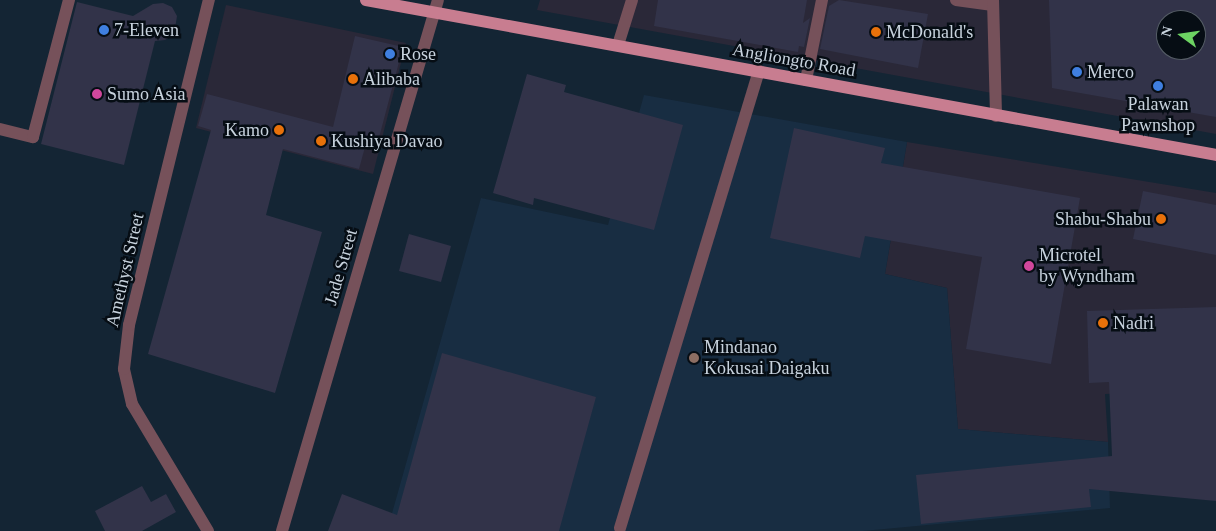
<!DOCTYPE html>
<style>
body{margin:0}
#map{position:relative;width:1216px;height:531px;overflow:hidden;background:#142534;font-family:"Times New Roman",serif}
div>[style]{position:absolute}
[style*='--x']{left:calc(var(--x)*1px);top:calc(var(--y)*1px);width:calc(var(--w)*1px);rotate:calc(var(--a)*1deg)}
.commercial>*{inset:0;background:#2a2838}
.built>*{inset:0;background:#182d42}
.building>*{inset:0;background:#323349}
.minor>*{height:12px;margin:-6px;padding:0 6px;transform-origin:6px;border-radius:6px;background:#76515a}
.major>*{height:12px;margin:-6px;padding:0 6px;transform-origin:6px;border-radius:6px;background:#c87d90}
.dots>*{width:14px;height:14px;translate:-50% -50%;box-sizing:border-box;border:2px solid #060d14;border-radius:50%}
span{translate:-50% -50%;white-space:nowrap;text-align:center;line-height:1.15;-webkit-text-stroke:5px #060d14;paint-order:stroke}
.poi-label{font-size:18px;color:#c8d3de}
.left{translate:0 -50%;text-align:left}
.right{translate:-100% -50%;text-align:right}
.street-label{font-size:18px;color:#c8d3de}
.north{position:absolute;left:1156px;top:10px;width:50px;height:50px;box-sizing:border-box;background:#060d14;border:1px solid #545c65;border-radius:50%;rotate:284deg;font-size:14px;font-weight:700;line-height:20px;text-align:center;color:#c8d3de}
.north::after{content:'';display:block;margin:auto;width:18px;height:22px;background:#6cd362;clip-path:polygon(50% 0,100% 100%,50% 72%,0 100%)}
</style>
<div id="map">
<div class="commercial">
<i style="clip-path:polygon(evenodd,540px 0,1216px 0,1216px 134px,537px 10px,540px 0,1166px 20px,1196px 20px,1196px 50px,1166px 50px,1166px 20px)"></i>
<i style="clip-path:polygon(226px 5px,406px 43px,373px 174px,196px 128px)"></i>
<i style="clip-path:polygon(907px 142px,1216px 193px,1216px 389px,1105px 394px,1108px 442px,958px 429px,947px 288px,885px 274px)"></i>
</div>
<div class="built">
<i style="clip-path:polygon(644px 95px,907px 142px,885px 274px,947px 288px,958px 429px,1108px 442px,1110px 508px,863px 531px,387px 531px,481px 198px,608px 225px)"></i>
</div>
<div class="building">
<i style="clip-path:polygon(658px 0,807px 0,803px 23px,810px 18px,804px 47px,799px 46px,798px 52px,654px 26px)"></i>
<i style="clip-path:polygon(839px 0,928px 14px,918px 68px,820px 49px,829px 6px)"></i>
<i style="clip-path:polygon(evenodd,1049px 0,1216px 0,1216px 117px,1052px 88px,1049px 0,1166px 20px,1196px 20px,1196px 50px,1166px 50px,1166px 20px)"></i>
<i style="clip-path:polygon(77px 2px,133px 16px,153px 4px,163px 3px,172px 7px,177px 16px,174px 35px,165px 40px,155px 41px,124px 165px,41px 144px)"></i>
<i style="clip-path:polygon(355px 36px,403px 47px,376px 149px,365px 147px,359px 169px,283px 149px,266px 215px,322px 232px,275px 393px,148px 354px,211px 130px,198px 126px,207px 94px,333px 127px)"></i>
<i style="clip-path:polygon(527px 74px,566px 85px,564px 92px,683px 125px,654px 230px,534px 198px,533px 205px,493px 193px)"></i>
<i style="clip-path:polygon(794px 128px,885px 148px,881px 163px,1080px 198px,1051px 364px,966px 349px,982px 257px,865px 236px,860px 258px,770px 238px)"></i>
<i style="clip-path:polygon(1143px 191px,1216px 205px,1216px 255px,1133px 239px)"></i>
<i style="clip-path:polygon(409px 234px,451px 246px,441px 282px,399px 271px)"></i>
<i style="clip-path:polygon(1216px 307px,1216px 501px,1089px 489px,1091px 507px,921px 524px,916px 475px,1112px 456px,1109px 382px,1089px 383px,1087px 311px)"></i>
<i style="clip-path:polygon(442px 353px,596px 397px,559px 531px,328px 531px,342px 494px,397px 515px)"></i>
<i style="clip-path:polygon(142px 486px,151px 502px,166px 494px,176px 512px,142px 531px,105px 531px,95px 511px)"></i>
</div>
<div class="minor">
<i style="--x:956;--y:0;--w:37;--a:8"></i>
<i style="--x:993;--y:0;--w:116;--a:88.5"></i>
<i style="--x:618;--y:45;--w:47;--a:-72.7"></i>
<i style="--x:806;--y:80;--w:82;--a:-78.7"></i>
<i style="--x:0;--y:129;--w:34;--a:14"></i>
<i style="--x:33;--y:137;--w:142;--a:-75.3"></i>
<i style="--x:620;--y:528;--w:478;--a:-73.1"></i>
<i style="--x:208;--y:531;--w:148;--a:-120.9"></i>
<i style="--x:132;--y:404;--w:36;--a:-103"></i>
<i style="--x:124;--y:369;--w:44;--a:-83.5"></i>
<i style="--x:129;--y:325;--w:335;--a:-76.2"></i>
<i style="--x:282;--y:531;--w:553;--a:-73.63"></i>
</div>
<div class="major">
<i style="--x:366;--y:0;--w:864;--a:10.33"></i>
</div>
<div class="dots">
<i style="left:104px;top:30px;background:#3f7fe0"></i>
<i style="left:876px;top:32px;background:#e8710a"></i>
<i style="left:390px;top:54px;background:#3f7fe0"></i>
<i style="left:1077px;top:72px;background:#3f7fe0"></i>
<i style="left:353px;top:79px;background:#e8710a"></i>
<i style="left:1158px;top:86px;background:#3f7fe0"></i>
<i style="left:97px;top:94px;background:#d1479c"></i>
<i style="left:279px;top:130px;background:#e8710a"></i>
<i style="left:321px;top:141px;background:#e8710a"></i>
<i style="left:1161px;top:219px;background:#e8710a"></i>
<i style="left:1029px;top:266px;background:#d1479c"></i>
<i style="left:1103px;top:323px;background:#e8710a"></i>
<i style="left:694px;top:358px;background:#8d6e63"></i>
</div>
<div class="poi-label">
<span class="left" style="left:114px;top:30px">7-Eleven</span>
<span class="left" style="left:886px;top:32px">McDonald's</span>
<span class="left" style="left:400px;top:54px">Rose</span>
<span class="left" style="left:1087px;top:72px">Merco</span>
<span class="left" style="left:363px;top:79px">Alibaba</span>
<span class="left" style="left:107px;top:94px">Sumo Asia</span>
<span style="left:1158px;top:115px">Palawan<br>Pawnshop</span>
<span class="right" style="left:269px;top:130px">Kamo</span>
<span class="left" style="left:331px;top:141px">Kushiya Davao</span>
<span class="right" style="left:1151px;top:219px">Shabu-Shabu</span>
<span class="left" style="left:1039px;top:266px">Microtel<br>by Wyndham</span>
<span class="left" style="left:1113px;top:323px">Nadri</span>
<span class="left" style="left:704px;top:358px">Mindanao<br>Kokusai Daigaku</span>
</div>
<div class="street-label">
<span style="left:794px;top:60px;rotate:10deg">Angliongto Road</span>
<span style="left:341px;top:267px;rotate:-74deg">Jade Street</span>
<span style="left:125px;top:270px;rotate:-77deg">Amethyst Street</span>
</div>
<div class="north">N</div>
</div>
